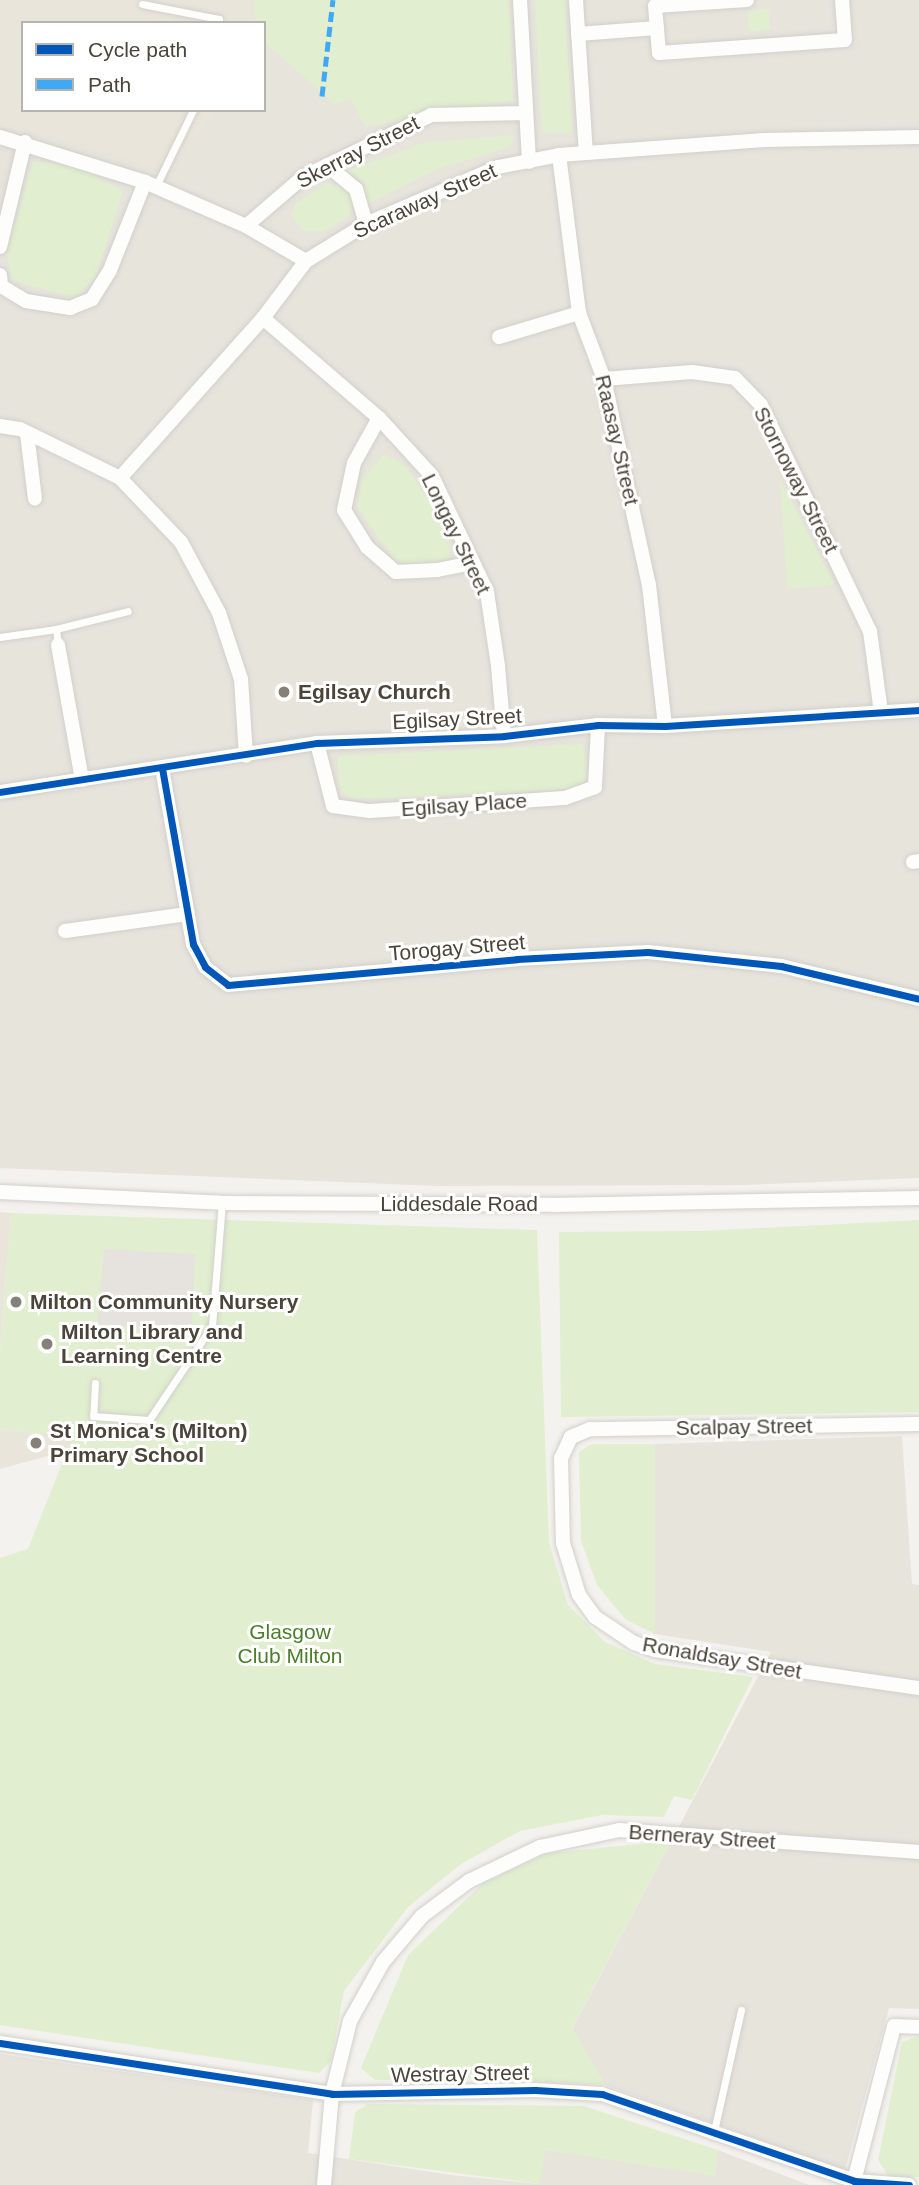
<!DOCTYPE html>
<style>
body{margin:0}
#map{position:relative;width:919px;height:2185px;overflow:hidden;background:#f4f2ee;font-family:Helvetica,sans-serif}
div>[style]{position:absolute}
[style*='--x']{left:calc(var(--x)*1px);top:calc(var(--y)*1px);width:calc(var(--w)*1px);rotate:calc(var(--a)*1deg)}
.residential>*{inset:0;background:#e7e4dc}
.education>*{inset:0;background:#eae5da}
.green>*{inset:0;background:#e1eecf}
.parking>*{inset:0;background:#e6e3df}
.roads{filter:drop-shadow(0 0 2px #d2d0cb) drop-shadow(0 0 2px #d2d0cb)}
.lane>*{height:7px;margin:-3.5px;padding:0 3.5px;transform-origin:3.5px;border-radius:3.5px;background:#fdfdfc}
.street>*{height:14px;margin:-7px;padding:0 7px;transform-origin:7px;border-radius:7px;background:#fdfdfc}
.quiet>*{height:5px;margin-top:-2.5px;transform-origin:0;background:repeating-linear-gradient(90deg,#3fa9f5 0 10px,transparent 0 15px)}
.cycleway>*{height:7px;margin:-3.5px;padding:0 3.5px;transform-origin:3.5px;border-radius:3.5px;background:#0057b8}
.dots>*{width:19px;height:19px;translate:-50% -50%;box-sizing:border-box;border:4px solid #fff;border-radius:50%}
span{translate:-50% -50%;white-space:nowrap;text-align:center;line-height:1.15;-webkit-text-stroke:6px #fff;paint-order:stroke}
.street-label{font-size:21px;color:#4b4439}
.poi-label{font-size:21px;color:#4b4439;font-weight:700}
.left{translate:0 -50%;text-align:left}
.park-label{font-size:21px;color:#4a7f2a}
.legend{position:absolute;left:21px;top:21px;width:245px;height:91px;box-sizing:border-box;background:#fff;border:2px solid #b7b4b0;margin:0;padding:9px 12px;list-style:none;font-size:21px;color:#4b4439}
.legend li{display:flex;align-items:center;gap:14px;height:35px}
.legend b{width:35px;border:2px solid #b7b4b0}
</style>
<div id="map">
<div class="residential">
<i style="clip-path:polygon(evenodd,0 0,919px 0,919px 1178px,744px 1185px,438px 1186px,0 1168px,0 0,23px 23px,264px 23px,264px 110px,23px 110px,23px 23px)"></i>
<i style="clip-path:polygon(902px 1436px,912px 1584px,919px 1585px,919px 2009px,889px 2008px,845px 2170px,605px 2085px,572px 2029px,771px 1652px,655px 1634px,655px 1444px)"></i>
<i style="clip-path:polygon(0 2054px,313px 2100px,308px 2153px,451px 2175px,539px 2184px,545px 2149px,715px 2175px,718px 2150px,809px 2185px,0 2185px)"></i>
</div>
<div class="education">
<i style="clip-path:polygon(0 0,254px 0,255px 23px,23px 23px,23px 110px,215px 110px,166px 172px,69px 140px,0 126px)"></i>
<i style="clip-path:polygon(0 1212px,11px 1213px,0 1354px)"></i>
<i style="clip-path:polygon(0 1430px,73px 1436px,70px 1450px,0 1469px)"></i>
</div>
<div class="green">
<i style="clip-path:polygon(254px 0,509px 0,513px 100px,365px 127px,351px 99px,335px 104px,264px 42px,264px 23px,255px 23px)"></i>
<i style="clip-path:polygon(535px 0,565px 0,572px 133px,542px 133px)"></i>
<i style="clip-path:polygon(769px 9px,770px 29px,749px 31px,747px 11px)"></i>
<i style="clip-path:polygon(515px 135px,509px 147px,438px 169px,367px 204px,365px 183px,346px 171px,426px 142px)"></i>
<i style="clip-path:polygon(33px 161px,77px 167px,123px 191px,96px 276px,76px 298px,11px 280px,7px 253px)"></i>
<i style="clip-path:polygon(326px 183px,342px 187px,354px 199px,349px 216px,324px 232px,302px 230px,291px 216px,296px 203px)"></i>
<i style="clip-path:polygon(384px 454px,405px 465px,450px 534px,449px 558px,431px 564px,398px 565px,357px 507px,362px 479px)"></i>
<i style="clip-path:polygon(780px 480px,835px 585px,787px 589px)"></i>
<i style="clip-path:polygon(583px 744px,587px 777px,576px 790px,353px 799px,340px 792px,337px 756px)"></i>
<i style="clip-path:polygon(11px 1213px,537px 1230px,549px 1543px,568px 1605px,605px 1642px,655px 1664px,753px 1677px,692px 1800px,674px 1796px,664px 1817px,602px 1815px,520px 1831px,461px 1864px,408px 1907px,344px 1991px,331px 2061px,319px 2073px,0 2025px,0 1558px,28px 1549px,73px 1436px,0 1430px,0 1354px)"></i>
<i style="clip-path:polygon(919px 1220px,919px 1412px,561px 1417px,559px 1232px,701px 1231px)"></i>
<i style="clip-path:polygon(592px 1444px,655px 1444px,655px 1634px,626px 1620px,597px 1585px,581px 1541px,579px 1452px)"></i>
<i style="clip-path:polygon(671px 1841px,572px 2028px,605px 2085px,496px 2079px,375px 2080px,361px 2068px,408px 1955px,483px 1883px,548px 1853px)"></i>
<i style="clip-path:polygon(919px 2036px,919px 2177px,889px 2177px,878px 2160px,902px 2042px)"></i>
<i style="clip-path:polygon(368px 2104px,584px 2106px,718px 2150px,715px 2176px,545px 2150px,540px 2184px,349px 2159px,355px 2112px)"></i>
</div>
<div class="parking">
<i style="clip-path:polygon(104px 1249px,195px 1254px,192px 1330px,97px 1325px)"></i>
</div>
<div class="roads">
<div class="lane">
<i style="--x:142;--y:4;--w:78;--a:11"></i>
<i style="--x:219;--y:19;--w:4;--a:104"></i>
<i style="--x:156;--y:186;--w:85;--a:-64"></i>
<i style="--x:56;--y:629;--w:74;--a:-14"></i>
<i style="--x:0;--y:637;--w:57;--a:-8.1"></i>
<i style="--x:56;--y:629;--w:16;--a:83"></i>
<i style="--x:95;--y:1383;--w:33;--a:93"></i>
<i style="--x:93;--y:1416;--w:56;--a:4.1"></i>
<i style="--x:149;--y:1420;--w:113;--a:-56.2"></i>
<i style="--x:212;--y:1326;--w:123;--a:-85.4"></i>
<i style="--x:714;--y:2131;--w:124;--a:-77.4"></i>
</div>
<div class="street">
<i style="--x:520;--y:0;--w:162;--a:86.8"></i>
<i style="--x:576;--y:0;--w:153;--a:86.3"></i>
<i style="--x:747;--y:0;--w:92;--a:176.3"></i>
<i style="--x:655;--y:6;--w:47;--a:85.1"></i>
<i style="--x:659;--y:53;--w:186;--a:-4"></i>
<i style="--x:845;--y:40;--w:40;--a:-94.3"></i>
<i style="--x:578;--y:34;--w:79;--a:-4.3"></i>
<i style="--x:0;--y:137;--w:152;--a:17.2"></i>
<i style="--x:145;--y:182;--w:110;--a:23.5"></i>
<i style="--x:246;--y:226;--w:69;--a:30.3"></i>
<i style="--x:559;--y:155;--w:159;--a:82.8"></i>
<i style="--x:579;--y:313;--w:71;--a:69.3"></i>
<i style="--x:604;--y:379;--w:211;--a:77.7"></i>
<i style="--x:649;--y:585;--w:142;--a:83.5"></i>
<i style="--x:327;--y:165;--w:38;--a:40"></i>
<i style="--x:356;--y:189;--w:36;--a:74"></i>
<i style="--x:246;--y:226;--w:75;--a:-40.7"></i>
<i style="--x:303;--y:177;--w:142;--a:-25.8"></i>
<i style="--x:431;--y:115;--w:95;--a:-1.2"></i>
<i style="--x:0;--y:247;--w:108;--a:-76.6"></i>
<i style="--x:0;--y:275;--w:11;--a:85"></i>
<i style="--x:1;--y:286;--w:29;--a:31"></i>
<i style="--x:26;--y:301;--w:45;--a:9"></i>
<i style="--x:70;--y:308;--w:24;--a:-22"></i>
<i style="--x:92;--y:299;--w:34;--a:-58"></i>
<i style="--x:110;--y:270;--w:95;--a:-68.3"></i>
<i style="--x:263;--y:318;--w:153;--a:40.8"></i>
<i style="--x:379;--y:418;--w:79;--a:47.6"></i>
<i style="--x:432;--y:476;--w:128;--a:64.6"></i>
<i style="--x:487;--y:592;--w:75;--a:81.5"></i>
<i style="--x:498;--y:666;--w:70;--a:85.1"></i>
<i style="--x:499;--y:337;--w:84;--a:-16.7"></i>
<i style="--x:604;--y:379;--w:88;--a:-4.5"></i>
<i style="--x:692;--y:372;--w:43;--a:7.9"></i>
<i style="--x:735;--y:378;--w:37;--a:46"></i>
<i style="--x:761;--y:405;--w:251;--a:64.3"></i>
<i style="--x:870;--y:631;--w:82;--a:82.3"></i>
<i style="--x:379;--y:418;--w:51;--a:119.1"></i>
<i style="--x:354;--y:463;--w:48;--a:102"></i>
<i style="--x:344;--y:510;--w:44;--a:58.1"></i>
<i style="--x:367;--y:547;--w:38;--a:41"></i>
<i style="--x:396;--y:572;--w:41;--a:-2.8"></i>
<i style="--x:437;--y:570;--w:37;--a:-11"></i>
<i style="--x:0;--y:426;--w:20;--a:9"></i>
<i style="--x:20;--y:429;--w:111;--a:26.1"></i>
<i style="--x:120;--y:478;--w:88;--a:46.4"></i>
<i style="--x:181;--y:542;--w:81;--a:61.8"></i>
<i style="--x:219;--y:613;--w:70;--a:71.6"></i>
<i style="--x:241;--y:679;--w:77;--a:86.3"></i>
<i style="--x:27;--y:433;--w:66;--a:83.1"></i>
<i style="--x:120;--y:478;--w:215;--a:-48.2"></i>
<i style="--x:263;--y:318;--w:71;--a:-53"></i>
<i style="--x:306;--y:261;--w:70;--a:-31.7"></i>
<i style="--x:366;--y:224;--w:144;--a:-23.4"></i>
<i style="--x:498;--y:167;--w:62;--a:-11.1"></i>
<i style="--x:559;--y:155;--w:206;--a:-4.2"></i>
<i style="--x:764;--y:140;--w:155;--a:-1.1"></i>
<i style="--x:58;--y:645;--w:137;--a:79.9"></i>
<i style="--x:317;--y:743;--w:65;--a:75.7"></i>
<i style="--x:333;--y:806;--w:37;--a:8"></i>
<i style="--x:370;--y:811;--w:195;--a:-3.8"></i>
<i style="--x:565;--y:798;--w:32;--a:-20"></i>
<i style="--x:595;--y:787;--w:62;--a:-87.2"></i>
<i style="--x:162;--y:768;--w:179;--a:80"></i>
<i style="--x:193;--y:944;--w:26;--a:62"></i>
<i style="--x:205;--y:967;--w:29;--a:38"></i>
<i style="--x:228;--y:985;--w:290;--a:-5.1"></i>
<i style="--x:517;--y:959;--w:131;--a:-3.1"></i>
<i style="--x:648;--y:952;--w:134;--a:6"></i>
<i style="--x:781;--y:966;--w:142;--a:13.4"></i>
<i style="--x:0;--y:792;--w:321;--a:-8.8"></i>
<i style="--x:317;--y:743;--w:187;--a:-2.1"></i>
<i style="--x:504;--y:736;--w:95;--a:-6.7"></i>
<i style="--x:598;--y:725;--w:67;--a:0.9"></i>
<i style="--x:665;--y:726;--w:255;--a:-3.6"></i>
<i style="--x:913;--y:862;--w:6;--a:-9"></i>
<i style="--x:65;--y:931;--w:124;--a:-7.9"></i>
<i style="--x:0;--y:1192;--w:222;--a:2.8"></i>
<i style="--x:222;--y:1203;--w:331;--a:0.3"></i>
<i style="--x:553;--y:1205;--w:366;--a:-1.1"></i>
<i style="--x:919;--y:1424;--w:329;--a:179.1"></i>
<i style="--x:590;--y:1429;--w:21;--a:157"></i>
<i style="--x:571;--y:1437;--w:23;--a:115"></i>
<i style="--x:561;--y:1458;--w:85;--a:88.7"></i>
<i style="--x:563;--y:1543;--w:54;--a:72.9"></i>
<i style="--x:579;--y:1595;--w:27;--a:54"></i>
<i style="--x:595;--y:1617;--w:47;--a:33.7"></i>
<i style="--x:634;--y:1643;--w:22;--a:18"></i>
<i style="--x:655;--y:1650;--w:267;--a:8.2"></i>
<i style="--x:0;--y:2043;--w:336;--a:8.7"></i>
<i style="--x:332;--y:2094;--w:203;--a:-1.1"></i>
<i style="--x:535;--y:2090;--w:67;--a:3.4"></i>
<i style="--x:602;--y:2094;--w:267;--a:19"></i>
<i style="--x:854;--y:2181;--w:55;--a:4.2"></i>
<i style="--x:854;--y:2181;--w:160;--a:-75.5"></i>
<i style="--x:894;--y:2026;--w:25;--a:2"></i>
<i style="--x:324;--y:2185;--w:91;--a:-85"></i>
<i style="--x:332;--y:2094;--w:75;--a:-76.1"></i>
<i style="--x:350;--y:2021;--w:68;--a:-60.8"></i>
<i style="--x:383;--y:1962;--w:60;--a:-49.7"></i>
<i style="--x:422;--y:1916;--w:59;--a:-36.7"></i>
<i style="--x:469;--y:1881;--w:79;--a:-25.6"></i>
<i style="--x:540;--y:1847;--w:81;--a:-12.1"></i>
<i style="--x:619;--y:1830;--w:301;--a:4.2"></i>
</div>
</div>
<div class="quiet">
<i style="--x:322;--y:96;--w:97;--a:-83.5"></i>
</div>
<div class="cycleway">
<i style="--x:162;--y:768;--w:179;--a:80"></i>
<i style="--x:193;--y:944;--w:26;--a:62"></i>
<i style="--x:205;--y:967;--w:29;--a:38"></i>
<i style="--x:228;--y:985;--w:290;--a:-5.1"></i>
<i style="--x:517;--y:959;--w:131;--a:-3.1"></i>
<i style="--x:648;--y:952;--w:134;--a:6"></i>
<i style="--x:781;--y:966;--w:142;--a:13.4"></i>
<i style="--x:0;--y:792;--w:321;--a:-8.8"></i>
<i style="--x:317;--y:743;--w:187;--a:-2.1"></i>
<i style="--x:504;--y:736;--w:95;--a:-6.7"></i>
<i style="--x:598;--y:725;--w:67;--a:0.9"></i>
<i style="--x:665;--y:726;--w:255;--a:-3.6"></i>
<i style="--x:0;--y:2043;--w:336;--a:8.7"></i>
<i style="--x:332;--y:2094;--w:203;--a:-1.1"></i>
<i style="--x:535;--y:2090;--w:67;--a:3.4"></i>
<i style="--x:602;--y:2094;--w:267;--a:19"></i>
<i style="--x:854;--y:2181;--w:55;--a:4.2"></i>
</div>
<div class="dots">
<i style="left:284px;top:692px;background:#868178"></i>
<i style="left:16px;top:1302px;background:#868178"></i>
<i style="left:47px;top:1344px;background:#868178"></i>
<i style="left:36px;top:1443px;background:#868178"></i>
</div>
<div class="street-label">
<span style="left:358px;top:152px;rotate:-27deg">Skerray Street</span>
<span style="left:425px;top:201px;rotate:-24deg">Scaraway Street</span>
<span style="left:617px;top:440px;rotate:77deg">Raasay Street</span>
<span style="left:796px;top:480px;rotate:63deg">Stornoway Street</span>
<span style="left:456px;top:534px;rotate:64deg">Longay Street</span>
<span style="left:457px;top:719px;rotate:-3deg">Egilsay Street</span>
<span style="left:464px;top:805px;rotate:-4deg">Egilsay Place</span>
<span style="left:457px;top:948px;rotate:-5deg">Torogay Street</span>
<span style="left:459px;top:1204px">Liddesdale Road</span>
<span style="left:744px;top:1427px;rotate:-1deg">Scalpay Street</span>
<span style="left:722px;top:1658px;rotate:10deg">Ronaldsay Street</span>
<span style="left:702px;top:1837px;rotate:4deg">Berneray Street</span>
<span style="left:460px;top:2074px;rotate:-1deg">Westray Street</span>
</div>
<div class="poi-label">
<span class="left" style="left:298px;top:692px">Egilsay Church</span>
<span class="left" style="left:30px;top:1302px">Milton Community Nursery</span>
<span class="left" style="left:61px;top:1344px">Milton Library and<br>Learning Centre</span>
<span class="left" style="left:50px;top:1443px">St Monica's (Milton)<br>Primary School</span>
</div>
<div class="park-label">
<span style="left:290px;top:1644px">Glasgow<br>Club Milton</span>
</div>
<ul class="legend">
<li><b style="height:9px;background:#0057b8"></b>Cycle path</li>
<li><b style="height:9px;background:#3fa9f5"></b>Path</li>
</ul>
</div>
